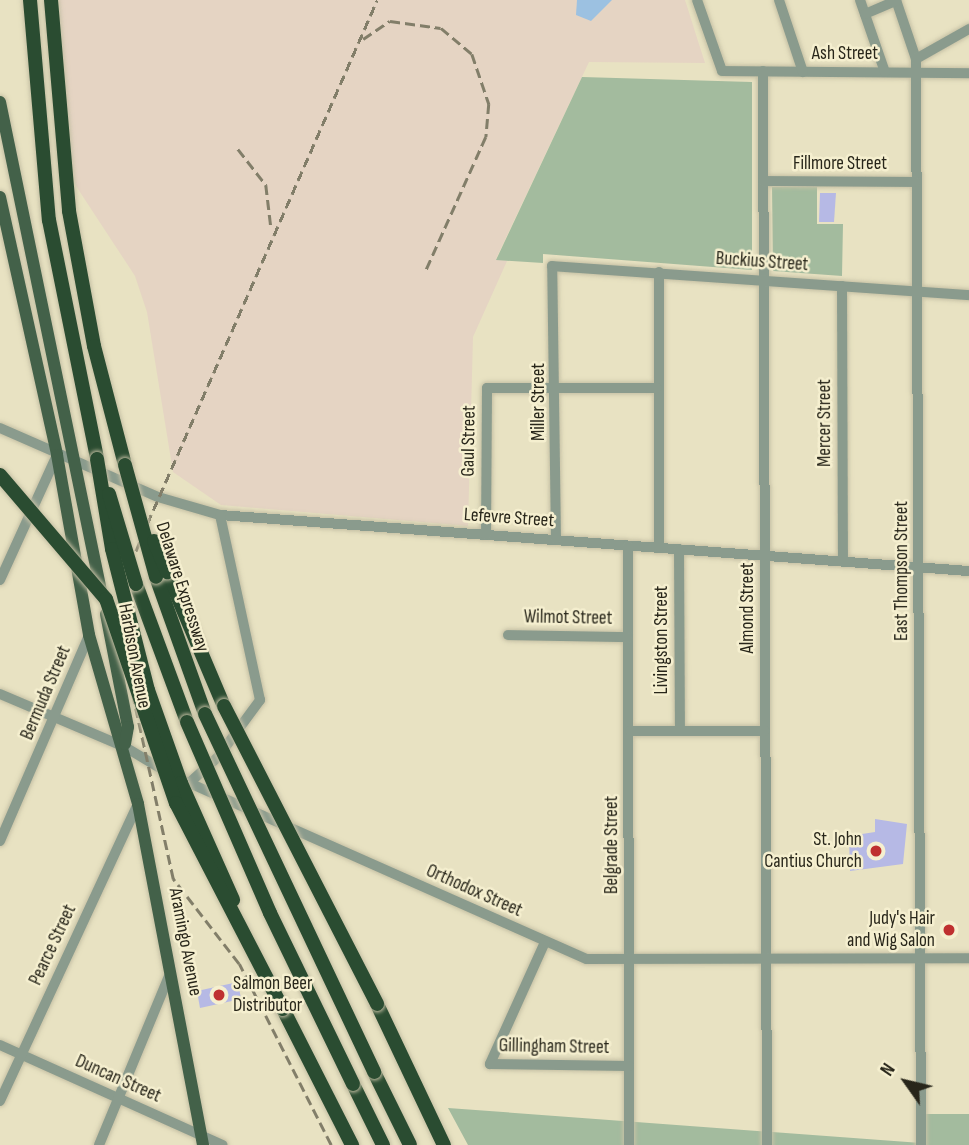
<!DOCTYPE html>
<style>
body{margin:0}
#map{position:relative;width:969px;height:1145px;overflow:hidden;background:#e8e2c2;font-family:"Sofia Sans Condensed",sans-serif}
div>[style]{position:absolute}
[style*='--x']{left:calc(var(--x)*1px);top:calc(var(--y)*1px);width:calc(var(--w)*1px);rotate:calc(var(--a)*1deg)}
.industrial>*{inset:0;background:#e5d4c3}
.green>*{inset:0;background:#a3bb9e}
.water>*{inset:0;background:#9cc1e1}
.building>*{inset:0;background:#b6b9e5}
.roads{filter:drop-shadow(0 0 2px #c5c0a4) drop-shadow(0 0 2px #c5c0a4)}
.minor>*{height:10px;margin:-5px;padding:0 5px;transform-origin:5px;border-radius:5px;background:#8a9b8d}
.major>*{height:12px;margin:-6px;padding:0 6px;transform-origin:6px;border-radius:6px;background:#436149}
.highway>*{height:14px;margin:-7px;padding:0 7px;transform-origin:7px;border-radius:7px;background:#2a4c31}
.rail>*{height:2.5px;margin-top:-1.25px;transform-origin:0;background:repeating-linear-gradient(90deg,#827e69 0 10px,transparent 0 15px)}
.bridges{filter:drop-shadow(0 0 2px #c5c0a4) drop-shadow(0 0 2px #c5c0a4)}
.highway-bridge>*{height:14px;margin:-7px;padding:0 7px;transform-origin:7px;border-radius:7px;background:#2a4c31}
.dots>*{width:19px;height:19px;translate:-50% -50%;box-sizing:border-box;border:4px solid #f5efcf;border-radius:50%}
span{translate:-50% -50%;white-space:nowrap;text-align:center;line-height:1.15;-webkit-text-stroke:5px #f5efcf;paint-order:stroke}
.street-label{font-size:19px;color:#28261a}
.poi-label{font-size:19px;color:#28261a}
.right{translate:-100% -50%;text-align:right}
.left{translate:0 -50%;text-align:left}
.north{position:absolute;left:871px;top:1047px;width:70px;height:70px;-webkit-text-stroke:5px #f5efcf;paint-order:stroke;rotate:304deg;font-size:19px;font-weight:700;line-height:28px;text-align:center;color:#28261a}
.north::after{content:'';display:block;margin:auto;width:24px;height:32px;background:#28261a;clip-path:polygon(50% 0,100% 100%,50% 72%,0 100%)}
</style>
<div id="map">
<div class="industrial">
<i style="clip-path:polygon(59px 0,685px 0,705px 63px,589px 62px,496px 259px,507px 261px,473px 337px,468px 526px,221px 505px,173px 472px,147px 312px,135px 276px,76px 186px,65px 147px)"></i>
</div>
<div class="green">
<i style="clip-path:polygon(582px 77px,752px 82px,752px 270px,543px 254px,543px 263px,496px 260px)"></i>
<i style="clip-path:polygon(772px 187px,817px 187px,817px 224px,843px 224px,842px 276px,773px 271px)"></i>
<i style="clip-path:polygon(448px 1108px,921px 1143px,921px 1114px,969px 1114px,969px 1145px,468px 1145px)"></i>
</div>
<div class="water">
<i style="clip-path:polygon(577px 0,612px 0,591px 21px,576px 15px)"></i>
</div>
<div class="building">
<i style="clip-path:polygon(820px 193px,836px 193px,834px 222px,819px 222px)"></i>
<i style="clip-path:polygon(875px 819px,907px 824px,903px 864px,850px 871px,849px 836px,875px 832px)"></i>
<i style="clip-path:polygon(238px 982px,241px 999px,200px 1008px,197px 991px)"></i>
</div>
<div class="roads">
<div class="minor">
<i style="--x:697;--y:0;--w:75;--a:70.6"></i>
<i style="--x:722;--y:71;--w:247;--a:0.5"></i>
<i style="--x:779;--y:0;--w:76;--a:71.6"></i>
<i style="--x:860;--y:0;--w:76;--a:70.9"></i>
<i style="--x:896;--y:0;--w:62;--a:71.3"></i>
<i style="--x:916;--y:59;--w:1086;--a:89.74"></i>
<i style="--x:865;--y:14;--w:34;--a:-23"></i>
<i style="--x:916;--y:59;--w:61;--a:-29.5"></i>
<i style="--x:763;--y:71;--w:1074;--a:89.79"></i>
<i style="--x:763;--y:181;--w:153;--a:0.4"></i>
<i style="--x:659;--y:272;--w:275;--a:90"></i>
<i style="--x:842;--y:286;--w:275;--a:89.8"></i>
<i style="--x:0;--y:428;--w:172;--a:23.6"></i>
<i style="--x:158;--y:497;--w:65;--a:16.2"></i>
<i style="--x:220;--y:515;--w:751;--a:4.28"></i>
<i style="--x:486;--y:535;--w:147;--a:-89.6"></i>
<i style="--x:487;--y:388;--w:170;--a:0"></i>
<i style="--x:556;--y:539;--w:273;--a:-90.8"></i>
<i style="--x:552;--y:266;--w:418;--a:4"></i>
<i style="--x:628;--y:546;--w:599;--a:89.9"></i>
<i style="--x:679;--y:549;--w:182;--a:89.7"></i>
<i style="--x:0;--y:580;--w:137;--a:-65.5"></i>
<i style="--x:508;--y:635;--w:120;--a:1"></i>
<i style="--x:0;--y:694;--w:136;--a:23"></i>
<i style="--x:125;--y:747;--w:47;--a:31"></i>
<i style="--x:630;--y:731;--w:135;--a:0"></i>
<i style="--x:178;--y:778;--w:447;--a:23.9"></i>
<i style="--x:587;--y:959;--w:382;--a:-0.1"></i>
<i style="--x:188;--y:784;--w:40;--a:-42"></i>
<i style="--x:218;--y:757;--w:71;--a:-53.6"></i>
<i style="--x:260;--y:700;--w:189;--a:-102.2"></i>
<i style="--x:0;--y:841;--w:224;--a:-66.6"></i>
<i style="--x:545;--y:942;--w:134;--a:114.3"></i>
<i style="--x:490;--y:1064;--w:139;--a:0.8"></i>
<i style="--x:0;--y:1045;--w:244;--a:24.2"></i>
<i style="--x:0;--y:1101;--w:327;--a:-65.1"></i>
<i style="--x:99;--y:1145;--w:185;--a:-67.5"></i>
</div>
<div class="major">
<i style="--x:0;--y:102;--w:504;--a:78.33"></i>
<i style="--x:0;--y:197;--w:264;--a:77.5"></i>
<i style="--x:57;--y:455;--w:183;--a:79.9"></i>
<i style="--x:89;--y:635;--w:176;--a:73.8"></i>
<i style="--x:138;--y:804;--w:347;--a:79.2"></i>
<i style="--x:106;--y:614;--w:115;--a:79"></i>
<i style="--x:128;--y:727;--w:17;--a:100"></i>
</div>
<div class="highway">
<i style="--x:30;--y:0;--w:221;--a:85.1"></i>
<i style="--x:49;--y:220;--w:244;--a:78.6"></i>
<i style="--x:51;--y:0;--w:212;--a:85.1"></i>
<i style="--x:69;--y:211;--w:137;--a:79.5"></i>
<i style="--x:94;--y:346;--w:123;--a:75.4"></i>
<i style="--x:167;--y:572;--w:146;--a:67"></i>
<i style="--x:156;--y:577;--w:145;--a:70.3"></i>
<i style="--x:136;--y:584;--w:147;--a:69.7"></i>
<i style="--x:377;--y:1004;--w:156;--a:64.6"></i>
<i style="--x:283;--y:1009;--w:153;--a:63.1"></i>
<i style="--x:374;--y:1072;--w:81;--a:63.7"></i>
<i style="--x:353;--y:1084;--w:68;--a:63.8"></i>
</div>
</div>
<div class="rail">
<i style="--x:363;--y:39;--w:32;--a:-34"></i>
<i style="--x:390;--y:21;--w:51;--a:7.8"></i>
<i style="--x:441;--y:28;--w:40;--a:40"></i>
<i style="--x:472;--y:54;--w:53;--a:71.2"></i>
<i style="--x:489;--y:104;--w:33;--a:95"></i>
<i style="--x:486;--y:137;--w:149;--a:114.2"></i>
<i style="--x:238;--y:149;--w:46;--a:52.1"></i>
<i style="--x:266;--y:185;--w:42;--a:83.2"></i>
<i style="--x:331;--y:1145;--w:203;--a:-116.9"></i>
<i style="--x:239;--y:964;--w:108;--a:-127.8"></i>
<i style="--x:173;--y:879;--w:237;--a:-102.4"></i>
<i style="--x:122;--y:648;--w:40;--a:-90"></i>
<i style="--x:122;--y:608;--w:44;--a:-79.5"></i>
<i style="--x:130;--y:565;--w:44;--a:-67.5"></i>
<i style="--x:147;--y:524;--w:572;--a:-66.3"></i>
</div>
<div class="bridges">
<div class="highway-bridge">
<i style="--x:97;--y:459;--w:91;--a:80.5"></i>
<i style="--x:112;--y:549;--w:146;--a:75.7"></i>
<i style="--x:148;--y:690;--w:99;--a:70.5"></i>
<i style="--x:181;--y:783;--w:128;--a:66"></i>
<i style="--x:125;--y:465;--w:116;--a:74.5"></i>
<i style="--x:0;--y:475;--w:163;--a:49.5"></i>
<i style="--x:106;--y:599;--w:216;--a:71.1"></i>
<i style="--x:176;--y:803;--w:232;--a:62.6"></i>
<i style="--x:109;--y:494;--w:94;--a:73.3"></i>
<i style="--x:154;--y:541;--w:34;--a:67"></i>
<i style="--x:224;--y:706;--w:335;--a:62.8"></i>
<i style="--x:205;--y:714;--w:396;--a:64.7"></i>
<i style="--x:187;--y:722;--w:208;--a:66.5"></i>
<i style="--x:270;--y:913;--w:190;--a:64.1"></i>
</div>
</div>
<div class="dots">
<i style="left:876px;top:851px;background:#bf302f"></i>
<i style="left:949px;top:930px;background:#bf302f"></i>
<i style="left:219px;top:995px;background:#bf302f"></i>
</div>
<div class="street-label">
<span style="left:845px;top:54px">Ash Street</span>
<span style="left:840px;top:164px">Fillmore Street</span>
<span style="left:762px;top:262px;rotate:4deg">Buckius Street</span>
<span style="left:539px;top:402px;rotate:-90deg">Miller Street</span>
<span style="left:825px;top:423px;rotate:-90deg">Mercer Street</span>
<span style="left:469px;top:441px;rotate:-89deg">Gaul Street</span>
<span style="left:509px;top:518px;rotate:4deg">Lefevre Street</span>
<span style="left:902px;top:571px;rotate:-90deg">East Thompson Street</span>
<span style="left:182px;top:587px;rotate:72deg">Delaware Expressway</span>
<span style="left:748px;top:608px;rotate:-90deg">Almond Street</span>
<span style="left:568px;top:618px;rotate:1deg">Wilmot Street</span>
<span style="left:662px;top:640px;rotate:-90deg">Livingston Street</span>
<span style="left:134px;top:656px;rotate:79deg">Harbison Avenue</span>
<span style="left:46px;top:693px;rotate:-67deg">Bermuda Street</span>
<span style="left:612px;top:845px;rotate:-90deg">Belgrade Street</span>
<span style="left:474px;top:891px;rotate:24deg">Orthodox Street</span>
<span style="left:185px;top:942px;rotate:79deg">Aramingo Avenue</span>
<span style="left:53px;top:945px;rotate:-65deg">Pearce Street</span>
<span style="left:554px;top:1047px;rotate:1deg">Gillingham Street</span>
<span style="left:118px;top:1079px;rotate:24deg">Duncan Street</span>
</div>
<div class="poi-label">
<span class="right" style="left:862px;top:851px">St. John<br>Cantius Church</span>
<span class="right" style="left:935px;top:930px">Judy's Hair<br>and Wig Salon</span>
<span class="left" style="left:233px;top:995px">Salmon Beer<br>Distributor</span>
</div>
<div class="north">N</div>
</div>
